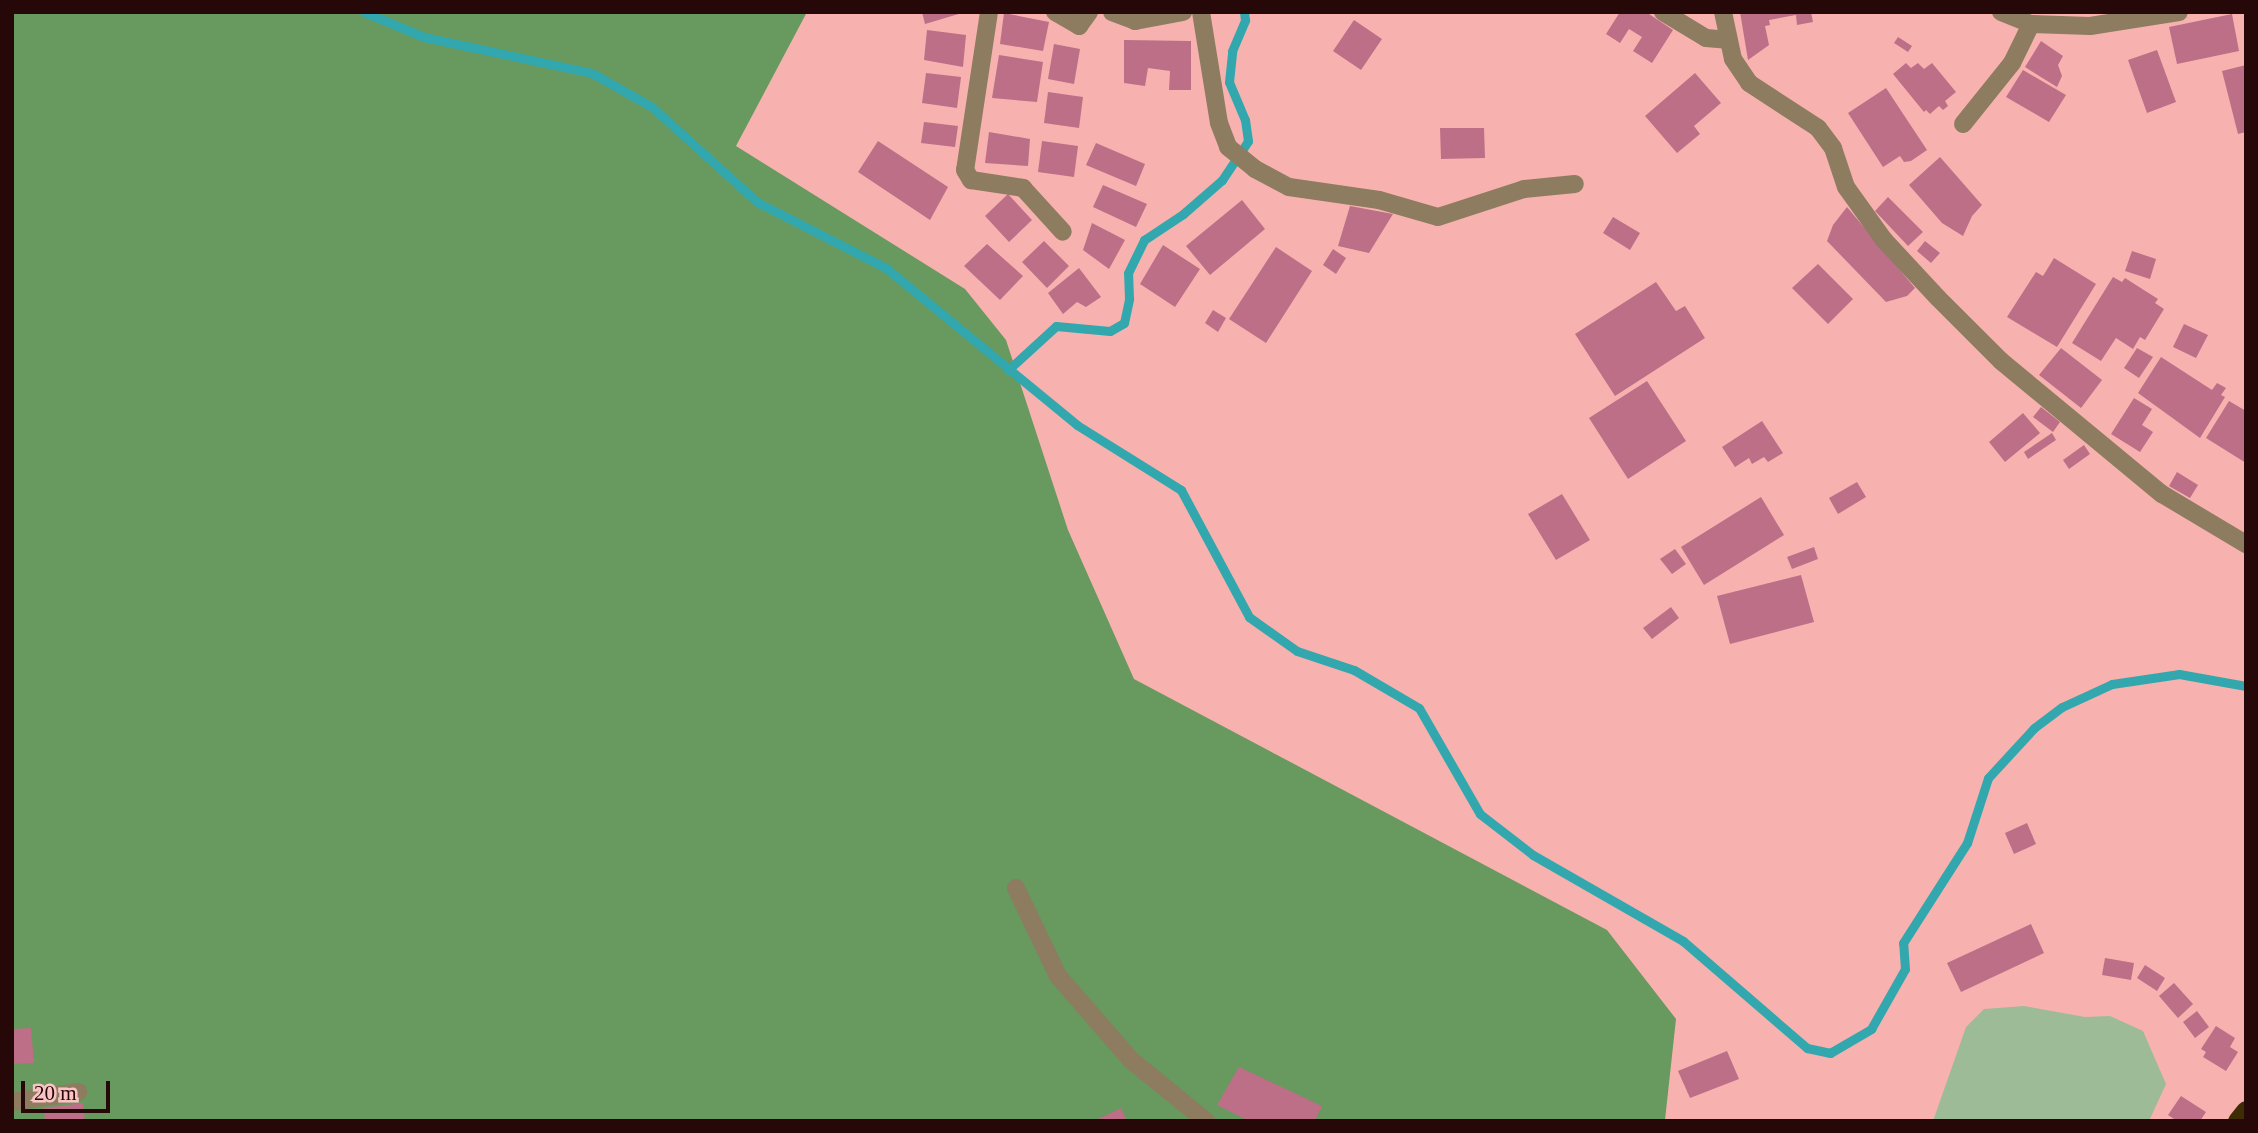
<!DOCTYPE html>
<style>
body{margin:0}
#map{position:relative;width:2258px;height:1133px;overflow:hidden;background:#f7b2b0;font-family:"Times New Roman",serif}
div>[style]{position:absolute}
[style*='--x']{left:calc(var(--x)*1px);top:calc(var(--y)*1px);width:calc(var(--w)*1px);rotate:calc(var(--a)*1deg)}
.green>*{inset:0;background:#9dbb96}
.forest>*{inset:0;background:#68995e}
.stream>*{height:9px;margin:-4.5px;padding:0 4.5px;transform-origin:4.5px;border-radius:4.5px;background:#32a8ae}
.building>*{inset:0;background:#bc6f87}
.minor>*{height:18px;margin:-9px;padding:0 9px;transform-origin:9px;border-radius:9px;background:#8d7c60}
.highway>*{height:21px;margin:-10.5px;padding:0 10.5px;transform-origin:10.5px;border-radius:10.5px;background:#402c04}
span{translate:-50% -50%;white-space:nowrap;text-align:center;line-height:1.15;-webkit-text-stroke:6px #f9c4c3;paint-order:stroke}
.frame{position:absolute;inset:0;border:14px solid #260809;pointer-events:none}
.scale{position:absolute;left:21px;top:1081px;width:89px;height:32px;box-sizing:border-box;border:4px solid #260809;border-top:0;padding-left:9px;font-size:21px;line-height:24px;white-space:nowrap;color:#260809;-webkit-text-stroke:5px #f9c4c3;paint-order:stroke}
</style>
<div id="map">
<div class="green">
<i style="clip-path:polygon(2024px 1006px,2085px 1017px,2110px 1016px,2143px 1031px,2166px 1084px,2149px 1121px,1933px 1121px,1966px 1027px,1984px 1009px)"></i>
</div>
<div class="forest">
<i style="clip-path:polygon(12px 12px,807px 12px,736px 146px,965px 289px,1006px 340px,1068px 530px,1134px 679px,1607px 930px,1676px 1019px,1665px 1120px,12px 1121px)"></i>
</div>
<div class="stream">
<i style="--x:364;--y:12;--w:65;--a:22.6"></i>
<i style="--x:424;--y:37;--w:172;--a:12.1"></i>
<i style="--x:592;--y:73;--w:69;--a:29.5"></i>
<i style="--x:652;--y:107;--w:142;--a:42.1"></i>
<i style="--x:757;--y:202;--w:145;--a:27.1"></i>
<i style="--x:886;--y:268;--w:247;--a:39.4"></i>
<i style="--x:1077;--y:425;--w:123;--a:32"></i>
<i style="--x:1181;--y:490;--w:144;--a:61.8"></i>
<i style="--x:1249;--y:617;--w:59;--a:35.3"></i>
<i style="--x:1297;--y:651;--w:60;--a:18.4"></i>
<i style="--x:1354;--y:670;--w:75;--a:30.3"></i>
<i style="--x:1419;--y:708;--w:122;--a:60.1"></i>
<i style="--x:1480;--y:814;--w:67;--a:37.7"></i>
<i style="--x:1533;--y:855;--w:173;--a:29.8"></i>
<i style="--x:1683;--y:941;--w:164;--a:40.8"></i>
<i style="--x:1807;--y:1048;--w:24;--a:12"></i>
<i style="--x:1830;--y:1053;--w:48;--a:-30.3"></i>
<i style="--x:1871;--y:1029;--w:69;--a:-60.5"></i>
<i style="--x:1905;--y:969;--w:26;--a:-94"></i>
<i style="--x:1903;--y:943;--w:119;--a:-57.4"></i>
<i style="--x:1967;--y:843;--w:68;--a:-72.1"></i>
<i style="--x:1988;--y:778;--w:68;--a:-47.4"></i>
<i style="--x:2034;--y:728;--w:35;--a:-37"></i>
<i style="--x:2062;--y:707;--w:55;--a:-24.7"></i>
<i style="--x:2112;--y:684;--w:68;--a:-8.5"></i>
<i style="--x:2179;--y:674;--w:68;--a:10.2"></i>
<i style="--x:1008;--y:370;--w:65;--a:-42.5"></i>
<i style="--x:1056;--y:326;--w:54;--a:5.3"></i>
<i style="--x:1110;--y:331;--w:16;--a:-30"></i>
<i style="--x:1124;--y:323;--w:25;--a:-78"></i>
<i style="--x:1129;--y:299;--w:26;--a:-92"></i>
<i style="--x:1128;--y:273;--w:37;--a:-64"></i>
<i style="--x:1144;--y:240;--w:47;--a:-33.7"></i>
<i style="--x:1183;--y:214;--w:52;--a:-41.1"></i>
<i style="--x:1222;--y:180;--w:47;--a:-56.3"></i>
<i style="--x:1248;--y:141;--w:21;--a:-98"></i>
<i style="--x:1245;--y:120;--w:41;--a:-112.8"></i>
<i style="--x:1229;--y:82;--w:31;--a:-84"></i>
<i style="--x:1232;--y:51;--w:34;--a:-67"></i>
<i style="--x:1245;--y:20;--w:8;--a:-97"></i>
</div>
<div class="building">
<i style="clip-path:polygon(922px 12px,962px 12px,962px 13px,925px 24px)"></i>
<i style="clip-path:polygon(1620px 12px,1646px 12px,1673px 30px,1652px 63px,1633px 51px,1642px 37px,1629px 29px,1620px 43px,1606px 34px)"></i>
<i style="clip-path:polygon(1740px 12px,1811px 12px,1813px 22px,1797px 25px,1796px 15px,1769px 20px,1770px 25px,1765px 26px,1769px 45px,1748px 60px)"></i>
<i style="clip-path:polygon(1004px 13px,1049px 22px,1043px 51px,1000px 44px)"></i>
<i style="clip-path:polygon(2232px 14px,2239px 51px,2177px 64px,2169px 27px)"></i>
<i style="clip-path:polygon(1354px 20px,1382px 39px,1361px 70px,1333px 51px)"></i>
<i style="clip-path:polygon(927px 30px,966px 35px,963px 67px,924px 60px)"></i>
<i style="clip-path:polygon(1898px 37px,1912px 46px,1908px 52px,1894px 43px)"></i>
<i style="clip-path:polygon(1124px 40px,1191px 41px,1191px 90px,1169px 90px,1170px 71px,1148px 68px,1145px 86px,1124px 83px)"></i>
<i style="clip-path:polygon(2041px 41px,2063px 56px,2058px 65px,2062px 76px,2057px 87px,2025px 67px)"></i>
<i style="clip-path:polygon(1054px 44px,1080px 49px,1074px 84px,1048px 79px)"></i>
<i style="clip-path:polygon(2157px 50px,2176px 102px,2147px 113px,2128px 60px)"></i>
<i style="clip-path:polygon(999px 55px,1043px 62px,1037px 102px,992px 98px)"></i>
<i style="clip-path:polygon(1906px 63px,1911px 68px,1918px 63px,1924px 69px,1932px 63px,1956px 92px,1945px 101px,1948px 106px,1943px 110px,1939px 106px,1930px 114px,1926px 110px,1924px 112px,1893px 74px)"></i>
<i style="clip-path:polygon(2246px 65px,2246px 132px,2238px 134px,2222px 71px)"></i>
<i style="clip-path:polygon(2023px 70px,2066px 95px,2049px 122px,2006px 97px)"></i>
<i style="clip-path:polygon(926px 73px,961px 77px,957px 108px,922px 103px)"></i>
<i style="clip-path:polygon(1695px 73px,1721px 103px,1694px 126px,1700px 134px,1677px 153px,1645px 116px)"></i>
<i style="clip-path:polygon(1886px 88px,1927px 150px,1911px 161px,1904px 162px,1900px 156px,1883px 167px,1848px 113px)"></i>
<i style="clip-path:polygon(1048px 92px,1083px 97px,1079px 128px,1044px 123px)"></i>
<i style="clip-path:polygon(924px 122px,958px 126px,955px 147px,921px 143px)"></i>
<i style="clip-path:polygon(1440px 128px,1484px 128px,1485px 158px,1441px 159px)"></i>
<i style="clip-path:polygon(989px 132px,1030px 139px,1028px 166px,985px 163px)"></i>
<i style="clip-path:polygon(878px 141px,948px 187px,930px 220px,858px 172px)"></i>
<i style="clip-path:polygon(1042px 141px,1078px 146px,1074px 177px,1038px 172px)"></i>
<i style="clip-path:polygon(1096px 143px,1145px 164px,1136px 186px,1086px 165px)"></i>
<i style="clip-path:polygon(1940px 157px,1982px 205px,1972px 216px,1963px 236px,1942px 223px,1909px 185px)"></i>
<i style="clip-path:polygon(1103px 185px,1147px 204px,1136px 227px,1093px 207px)"></i>
<i style="clip-path:polygon(1008px 194px,1032px 220px,1009px 242px,985px 216px)"></i>
<i style="clip-path:polygon(1888px 197px,1923px 232px,1908px 246px,1875px 211px)"></i>
<i style="clip-path:polygon(1242px 200px,1265px 229px,1210px 275px,1186px 246px)"></i>
<i style="clip-path:polygon(1350px 206px,1393px 214px,1369px 253px,1338px 246px)"></i>
<i style="clip-path:polygon(1847px 207px,1915px 288px,1907px 296px,1886px 302px,1827px 241px,1833px 225px)"></i>
<i style="clip-path:polygon(1613px 217px,1640px 233px,1630px 250px,1603px 233px)"></i>
<i style="clip-path:polygon(1092px 223px,1125px 240px,1109px 269px,1083px 250px)"></i>
<i style="clip-path:polygon(1044px 241px,1069px 266px,1047px 288px,1022px 262px)"></i>
<i style="clip-path:polygon(1925px 241px,1940px 253px,1931px 263px,1917px 251px)"></i>
<i style="clip-path:polygon(987px 244px,1023px 276px,1000px 300px,964px 266px)"></i>
<i style="clip-path:polygon(1163px 245px,1200px 269px,1175px 307px,1140px 284px)"></i>
<i style="clip-path:polygon(1276px 247px,1312px 271px,1266px 343px,1229px 319px)"></i>
<i style="clip-path:polygon(1333px 249px,1346px 258px,1336px 274px,1323px 265px)"></i>
<i style="clip-path:polygon(2132px 251px,2156px 259px,2150px 279px,2125px 271px)"></i>
<i style="clip-path:polygon(2054px 258px,2096px 284px,2057px 347px,2007px 317px,2036px 272px,2043px 276px)"></i>
<i style="clip-path:polygon(1818px 264px,1853px 299px,1828px 324px,1792px 288px)"></i>
<i style="clip-path:polygon(1079px 268px,1101px 297px,1086px 307px,1077px 302px,1063px 314px,1048px 293px)"></i>
<i style="clip-path:polygon(2113px 277px,2122px 282px,2125px 278px,2158px 299px,2155px 303px,2164px 309px,2145px 340px,2140px 337px,2133px 349px,2116px 338px,2101px 361px,2072px 343px)"></i>
<i style="clip-path:polygon(1656px 282px,1676px 311px,1685px 306px,1705px 338px,1615px 396px,1575px 334px)"></i>
<i style="clip-path:polygon(1213px 310px,1226px 318px,1218px 332px,1205px 323px)"></i>
<i style="clip-path:polygon(2184px 324px,2208px 335px,2196px 358px,2173px 347px)"></i>
<i style="clip-path:polygon(2061px 348px,2102px 380px,2081px 408px,2039px 375px)"></i>
<i style="clip-path:polygon(2137px 348px,2153px 357px,2139px 378px,2124px 368px)"></i>
<i style="clip-path:polygon(2161px 357px,2212px 390px,2217px 383px,2226px 388px,2221px 395px,2225px 397px,2200px 438px,2138px 393px)"></i>
<i style="clip-path:polygon(1647px 381px,1686px 441px,1628px 479px,1589px 418px)"></i>
<i style="clip-path:polygon(2134px 398px,2152px 409px,2142px 425px,2153px 432px,2140px 452px,2111px 434px)"></i>
<i style="clip-path:polygon(2229px 401px,2246px 411px,2246px 463px,2206px 438px)"></i>
<i style="clip-path:polygon(2041px 407px,2060px 422px,2053px 432px,2033px 417px)"></i>
<i style="clip-path:polygon(2023px 413px,2040px 433px,2005px 462px,1989px 442px)"></i>
<i style="clip-path:polygon(1762px 421px,1783px 453px,1768px 462px,1764px 457px,1752px 464px,1749px 458px,1735px 467px,1722px 447px)"></i>
<i style="clip-path:polygon(2052px 433px,2056px 440px,2028px 459px,2024px 452px)"></i>
<i style="clip-path:polygon(2084px 445px,2090px 454px,2069px 469px,2063px 460px)"></i>
<i style="clip-path:polygon(2177px 472px,2198px 485px,2190px 498px,2169px 486px)"></i>
<i style="clip-path:polygon(1857px 482px,1866px 497px,1838px 514px,1829px 498px)"></i>
<i style="clip-path:polygon(1562px 494px,1590px 540px,1556px 560px,1528px 514px)"></i>
<i style="clip-path:polygon(1761px 497px,1784px 535px,1704px 585px,1681px 547px)"></i>
<i style="clip-path:polygon(1814px 547px,1818px 559px,1792px 569px,1787px 557px)"></i>
<i style="clip-path:polygon(1675px 549px,1686px 564px,1672px 574px,1660px 559px)"></i>
<i style="clip-path:polygon(1801px 575px,1814px 622px,1730px 644px,1717px 596px)"></i>
<i style="clip-path:polygon(1671px 607px,1679px 618px,1652px 639px,1643px 628px)"></i>
<i style="clip-path:polygon(2027px 823px,2036px 844px,2014px 854px,2005px 833px)"></i>
<i style="clip-path:polygon(2031px 924px,2044px 953px,1961px 992px,1947px 963px)"></i>
<i style="clip-path:polygon(2105px 958px,2134px 963px,2131px 980px,2102px 975px)"></i>
<i style="clip-path:polygon(2145px 965px,2165px 978px,2157px 991px,2137px 978px)"></i>
<i style="clip-path:polygon(2174px 983px,2193px 1004px,2178px 1018px,2159px 996px)"></i>
<i style="clip-path:polygon(2197px 1011px,2209px 1027px,2195px 1038px,2183px 1022px)"></i>
<i style="clip-path:polygon(2216px 1026px,2235px 1038px,2230px 1047px,2238px 1052px,2226px 1071px,2203px 1057px,2206px 1052px,2201px 1049px)"></i>
<i style="clip-path:polygon(31px 1028px,34px 1063px,12px 1064px,12px 1029px)"></i>
<i style="clip-path:polygon(1727px 1051px,1739px 1079px,1690px 1098px,1678px 1071px)"></i>
<i style="clip-path:polygon(1239px 1067px,1322px 1106px,1315px 1121px,1249px 1121px,1217px 1105px)"></i>
<i style="clip-path:polygon(2181px 1096px,2206px 1112px,2200px 1121px,2177px 1121px,2168px 1115px)"></i>
<i style="clip-path:polygon(83px 1103px,85px 1121px,45px 1121px,44px 1108px)"></i>
<i style="clip-path:polygon(1121px 1108px,1127px 1121px,1094px 1121px)"></i>
</div>
<div class="minor">
<i style="--x:989;--y:12;--w:160;--a:98.6"></i>
<i style="--x:965;--y:170;--w:12;--a:59"></i>
<i style="--x:971;--y:180;--w:53;--a:8.7"></i>
<i style="--x:1023;--y:188;--w:59;--a:47.7"></i>
<i style="--x:1055;--y:12;--w:28;--a:30"></i>
<i style="--x:1079;--y:26;--w:17;--a:-54"></i>
<i style="--x:1112;--y:12;--w:25;--a:21"></i>
<i style="--x:1135;--y:21;--w:49;--a:-10.6"></i>
<i style="--x:1201;--y:12;--w:112;--a:80.8"></i>
<i style="--x:1219;--y:123;--w:26;--a:69"></i>
<i style="--x:1228;--y:147;--w:35;--a:39"></i>
<i style="--x:1255;--y:169;--w:38;--a:28"></i>
<i style="--x:1289;--y:187;--w:91;--a:8.2"></i>
<i style="--x:1379;--y:200;--w:61;--a:16.1"></i>
<i style="--x:1438;--y:217;--w:90;--a:-18"></i>
<i style="--x:1524;--y:189;--w:51;--a:-5.6"></i>
<i style="--x:1663;--y:12;--w:50;--a:31.2"></i>
<i style="--x:1706;--y:38;--w:21;--a:5"></i>
<i style="--x:1723;--y:12;--w:48;--a:78"></i>
<i style="--x:1733;--y:59;--w:29;--a:56"></i>
<i style="--x:1749;--y:83;--w:82;--a:33.1"></i>
<i style="--x:1818;--y:128;--w:25;--a:53"></i>
<i style="--x:1833;--y:148;--w:41;--a:71.6"></i>
<i style="--x:1846;--y:187;--w:65;--a:54.4"></i>
<i style="--x:1884;--y:240;--w:79;--a:47"></i>
<i style="--x:1938;--y:298;--w:89;--a:45"></i>
<i style="--x:2001;--y:361;--w:209;--a:39.6"></i>
<i style="--x:2162;--y:494;--w:98;--a:30.8"></i>
<i style="--x:2001;--y:12;--w:32;--a:22"></i>
<i style="--x:2031;--y:24;--w:59;--a:1.9"></i>
<i style="--x:2090;--y:26;--w:90;--a:-8.9"></i>
<i style="--x:1963;--y:124;--w:78;--a:-51.2"></i>
<i style="--x:2012;--y:63;--w:43;--a:-64"></i>
<i style="--x:1016;--y:888;--w:98;--a:64.5"></i>
<i style="--x:1058;--y:976;--w:111;--a:49"></i>
<i style="--x:1131;--y:1060;--w:97;--a:39.1"></i>
<i style="--x:12;--y:1102;--w:67;--a:-8.6"></i>
</div>
<div class="highway">
<i style="--x:2238;--y:1121;--w:13;--a:-51"></i>
</div>
<div class="frame"></div>
<div class="scale">20 m</div>
</div>
